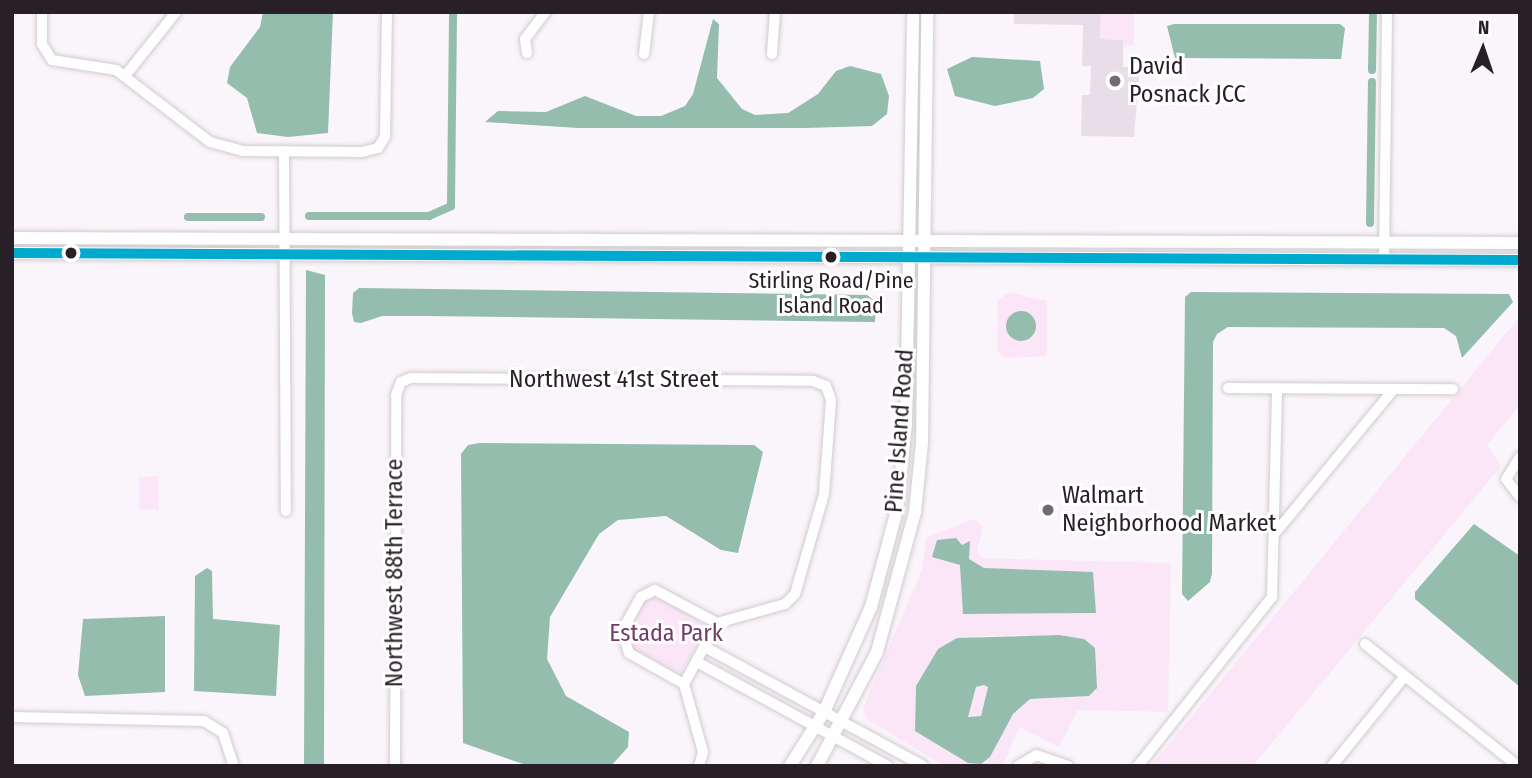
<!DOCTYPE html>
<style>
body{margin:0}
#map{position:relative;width:1532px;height:778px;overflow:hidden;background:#faf5fa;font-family:"Fira Sans Condensed",sans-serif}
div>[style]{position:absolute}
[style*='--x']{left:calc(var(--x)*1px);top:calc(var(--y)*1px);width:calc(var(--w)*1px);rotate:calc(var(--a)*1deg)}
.green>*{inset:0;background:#fbe6f8}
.water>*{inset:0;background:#94bdae}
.round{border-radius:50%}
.canal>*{height:8px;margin:-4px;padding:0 4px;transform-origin:4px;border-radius:4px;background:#94bdae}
.building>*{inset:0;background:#e8dee7}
.roads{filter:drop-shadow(0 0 2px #d1cbd1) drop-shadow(0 0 2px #d1cbd1)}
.minor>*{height:10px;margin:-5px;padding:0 5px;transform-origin:5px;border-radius:5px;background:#fefefe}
.major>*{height:12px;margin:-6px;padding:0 6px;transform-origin:6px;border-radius:6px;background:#fefefe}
.bus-1>*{height:10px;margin:-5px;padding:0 5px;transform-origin:5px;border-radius:5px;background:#00a9ce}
.dots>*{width:19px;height:19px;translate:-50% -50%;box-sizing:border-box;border:4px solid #fff;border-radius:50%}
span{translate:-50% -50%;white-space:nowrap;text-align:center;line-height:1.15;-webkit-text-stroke:6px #fff;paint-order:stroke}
.bus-label{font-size:22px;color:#281f27}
.poi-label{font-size:24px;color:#281f27}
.left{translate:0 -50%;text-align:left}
.street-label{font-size:24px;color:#281f27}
.park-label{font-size:24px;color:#723b6c}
.frame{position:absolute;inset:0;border:14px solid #281f27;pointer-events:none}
.north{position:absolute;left:1448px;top:14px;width:70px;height:70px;-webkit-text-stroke:5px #fff;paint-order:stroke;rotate:2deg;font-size:19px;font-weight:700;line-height:28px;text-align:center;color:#281f27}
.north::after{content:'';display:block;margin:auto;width:24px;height:32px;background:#281f27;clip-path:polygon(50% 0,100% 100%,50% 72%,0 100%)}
</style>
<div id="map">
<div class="green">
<i style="clip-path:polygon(1101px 12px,1134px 12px,1134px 45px,1123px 48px,1123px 40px,1100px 39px)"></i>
<i style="clip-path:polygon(1009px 292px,1047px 301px,1047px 356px,1004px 358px,997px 349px,998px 300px)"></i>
<i style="clip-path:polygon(1520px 316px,1520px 405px,1487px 445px,1501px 466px,1253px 766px,1151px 766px)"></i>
<i style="clip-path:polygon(158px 476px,159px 509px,139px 510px,139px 477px)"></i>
<i style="clip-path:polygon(evenodd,973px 519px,983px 526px,977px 552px,982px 558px,1171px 563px,1168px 712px,1078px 710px,1059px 747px,1019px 727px,1003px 766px,945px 766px,866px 719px,863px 708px,922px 570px,926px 538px,973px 519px,1059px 635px,1084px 640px,1080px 697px,1030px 699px,1013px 714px,981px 764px,968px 763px,915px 731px,916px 686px,938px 649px,980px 636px,1059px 635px)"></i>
<i style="clip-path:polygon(655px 594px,707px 626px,681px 673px,629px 648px,626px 633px,645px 599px)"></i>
<i style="clip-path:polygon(984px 685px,988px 687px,981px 716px,968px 716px,976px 687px)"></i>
</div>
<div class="water">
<i style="clip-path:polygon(263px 12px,333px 12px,328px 133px,288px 137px,257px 133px,247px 98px,227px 83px,230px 67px,260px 27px)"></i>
<i style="clip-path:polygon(713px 19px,719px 24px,717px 78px,742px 109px,755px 115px,788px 113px,818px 94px,836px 71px,850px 66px,881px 74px,889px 96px,887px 114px,872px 126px,806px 128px,578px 128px,485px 122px,498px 111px,546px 112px,585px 96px,636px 116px,661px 116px,685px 106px,693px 94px)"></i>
<i style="clip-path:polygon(1174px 24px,1340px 24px,1345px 28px,1341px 59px,1175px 58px,1167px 26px)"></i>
<i style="clip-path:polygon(972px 57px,1040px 61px,1044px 89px,1033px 98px,995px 106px,955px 96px,947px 69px)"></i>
<i style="clip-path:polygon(306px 270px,325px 275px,324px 766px,304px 766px)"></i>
<i style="clip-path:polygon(359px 288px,867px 295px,876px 302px,875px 322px,426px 316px,382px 316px,361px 323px,354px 322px,352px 313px,353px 293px)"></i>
<i style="clip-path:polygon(1191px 292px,1509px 294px,1513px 302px,1462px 358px,1456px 336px,1444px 328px,1228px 327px,1217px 334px,1213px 342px,1212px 573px,1210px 582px,1188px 601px,1182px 594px,1185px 297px)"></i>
<i class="round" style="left:1006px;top:311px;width:30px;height:30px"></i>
<i style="clip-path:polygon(480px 443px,754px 445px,763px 452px,738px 553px,721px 550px,666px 516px,618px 520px,599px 534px,550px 617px,547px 659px,566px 696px,629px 732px,628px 747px,611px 766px,529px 766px,463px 743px,461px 454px,468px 445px)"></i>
<i style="clip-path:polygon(1474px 524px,1520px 556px,1520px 687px,1415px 599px,1415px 592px)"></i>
<i style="clip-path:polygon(956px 538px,962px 545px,970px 541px,969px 559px,984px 568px,1093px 572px,1096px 613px,963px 614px,960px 565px,932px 557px,937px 540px)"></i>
<i style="clip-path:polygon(207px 568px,212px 571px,213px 619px,280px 625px,276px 696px,194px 691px,195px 576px)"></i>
<i style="clip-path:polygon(165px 616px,165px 692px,85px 696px,78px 675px,83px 619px)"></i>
<i style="clip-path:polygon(evenodd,1059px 635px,1084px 639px,1095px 648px,1097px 688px,1089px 696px,1030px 699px,1013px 714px,990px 757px,981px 764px,968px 763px,915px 731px,916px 686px,938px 649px,957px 638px,1059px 635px,984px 685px,988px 687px,981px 716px,968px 717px,976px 687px,984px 685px)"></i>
</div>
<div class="canal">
<i style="--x:1372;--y:70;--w:58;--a:-89"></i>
<i style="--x:309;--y:216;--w:120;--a:0"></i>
<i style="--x:429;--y:216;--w:24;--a:-24"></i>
<i style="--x:451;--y:206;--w:194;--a:-89.4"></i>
<i style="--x:188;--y:217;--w:73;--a:0"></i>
<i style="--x:1370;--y:223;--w:141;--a:-89.2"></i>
</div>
<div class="building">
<i style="clip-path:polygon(1014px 12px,1101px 12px,1100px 39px,1123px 40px,1123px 67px,1140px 67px,1134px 137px,1081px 136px,1082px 95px,1090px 95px,1091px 66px,1082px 66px,1083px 25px,1014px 24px)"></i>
</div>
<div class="roads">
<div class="minor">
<i style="--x:42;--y:12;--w:32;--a:90"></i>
<i style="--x:42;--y:44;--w:19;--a:58"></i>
<i style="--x:52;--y:60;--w:65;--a:8.9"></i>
<i style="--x:116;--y:70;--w:118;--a:37.5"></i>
<i style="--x:210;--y:142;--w:34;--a:15"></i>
<i style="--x:243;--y:151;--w:119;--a:0.5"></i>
<i style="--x:362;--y:152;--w:16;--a:-14"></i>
<i style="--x:378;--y:148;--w:13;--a:-58"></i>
<i style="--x:385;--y:137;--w:125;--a:-89.1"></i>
<i style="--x:527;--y:53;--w:14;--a:-98"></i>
<i style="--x:525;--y:39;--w:34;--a:-53"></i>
<i style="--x:644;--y:54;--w:42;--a:-83.2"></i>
<i style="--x:772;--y:54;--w:42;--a:-85.9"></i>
<i style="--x:125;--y:76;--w:82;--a:-51.4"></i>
<i style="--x:284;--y:151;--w:360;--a:89.7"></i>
<i style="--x:1384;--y:260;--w:248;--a:-89.3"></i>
<i style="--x:401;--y:382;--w:11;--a:-22"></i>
<i style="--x:411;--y:378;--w:402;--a:0.4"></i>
<i style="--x:813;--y:381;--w:14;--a:21"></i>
<i style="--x:1228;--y:388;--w:225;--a:0.3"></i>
<i style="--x:1520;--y:457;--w:26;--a:122"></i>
<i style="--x:1506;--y:479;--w:23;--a:52"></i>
<i style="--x:1276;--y:532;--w:185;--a:-50.5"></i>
<i style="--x:1365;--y:644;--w:196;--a:38.6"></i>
<i style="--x:705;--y:647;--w:248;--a:28.6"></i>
<i style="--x:697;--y:662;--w:217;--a:28.6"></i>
<i style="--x:684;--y:684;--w:63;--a:-150.6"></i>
<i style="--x:629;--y:653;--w:23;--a:-108"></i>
<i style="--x:622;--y:631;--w:39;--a:-61"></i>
<i style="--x:641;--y:597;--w:16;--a:-27"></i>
<i style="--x:655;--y:590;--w:70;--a:28"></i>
<i style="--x:12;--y:717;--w:192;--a:1.2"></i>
<i style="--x:204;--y:721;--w:22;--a:32"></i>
<i style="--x:223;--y:733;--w:35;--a:72"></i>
<i style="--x:395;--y:766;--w:371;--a:-89.8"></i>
<i style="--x:396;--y:395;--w:14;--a:-69"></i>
<i style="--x:699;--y:766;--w:15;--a:-74"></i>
<i style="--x:703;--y:752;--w:71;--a:-105.6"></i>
<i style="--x:684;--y:684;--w:69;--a:-61.6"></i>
<i style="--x:717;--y:623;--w:71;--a:-15.6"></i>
<i style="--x:785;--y:604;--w:14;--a:-45"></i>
<i style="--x:795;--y:594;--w:104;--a:-73.8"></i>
<i style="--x:824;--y:494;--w:94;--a:-85.7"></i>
<i style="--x:831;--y:400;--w:15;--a:-110"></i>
<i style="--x:1018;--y:766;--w:21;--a:-31"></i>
<i style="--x:1036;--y:755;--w:34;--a:19"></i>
<i style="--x:1138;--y:766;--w:216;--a:-51.6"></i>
<i style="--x:1272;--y:597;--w:209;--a:-88.6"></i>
<i style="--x:1332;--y:766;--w:114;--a:-51"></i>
</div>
<div class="major">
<i style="--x:12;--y:238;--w:1508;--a:0.19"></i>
<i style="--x:12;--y:253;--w:1508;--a:0.27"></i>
<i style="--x:790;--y:766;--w:64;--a:-57.8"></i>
<i style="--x:824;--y:712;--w:115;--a:-65.9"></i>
<i style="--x:871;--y:607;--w:100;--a:-75"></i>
<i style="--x:897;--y:510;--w:86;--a:-84"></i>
<i style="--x:906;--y:424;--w:412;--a:-89"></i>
<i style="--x:817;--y:766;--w:129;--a:-62.2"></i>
<i style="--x:877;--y:652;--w:145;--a:-74.8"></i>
<i style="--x:915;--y:512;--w:69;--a:-84.2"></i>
<i style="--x:922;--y:443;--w:431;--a:-89.3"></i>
</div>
</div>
<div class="bus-1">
<i style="--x:12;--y:253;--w:1508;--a:0.27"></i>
</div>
<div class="dots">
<i style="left:1115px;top:81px;background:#726a71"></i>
<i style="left:71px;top:253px;background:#281f27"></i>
<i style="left:831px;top:257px;background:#281f27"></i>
<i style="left:1048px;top:510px;background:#726a71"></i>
</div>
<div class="bus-label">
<span style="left:831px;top:293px">Stirling Road/Pine<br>Island Road</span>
</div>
<div class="poi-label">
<span class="left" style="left:1129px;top:81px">David<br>Posnack JCC</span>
<span class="left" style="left:1062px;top:510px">Walmart<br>Neighborhood Market</span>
</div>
<div class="street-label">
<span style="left:614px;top:380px">Northwest 41st Street</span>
<span style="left:900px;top:431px;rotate:-86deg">Pine Island Road</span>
<span style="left:395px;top:573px;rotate:-90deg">Northwest 88th Terrace</span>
</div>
<div class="park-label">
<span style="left:666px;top:634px">Estada Park</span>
</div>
<div class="frame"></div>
<div class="north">N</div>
</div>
